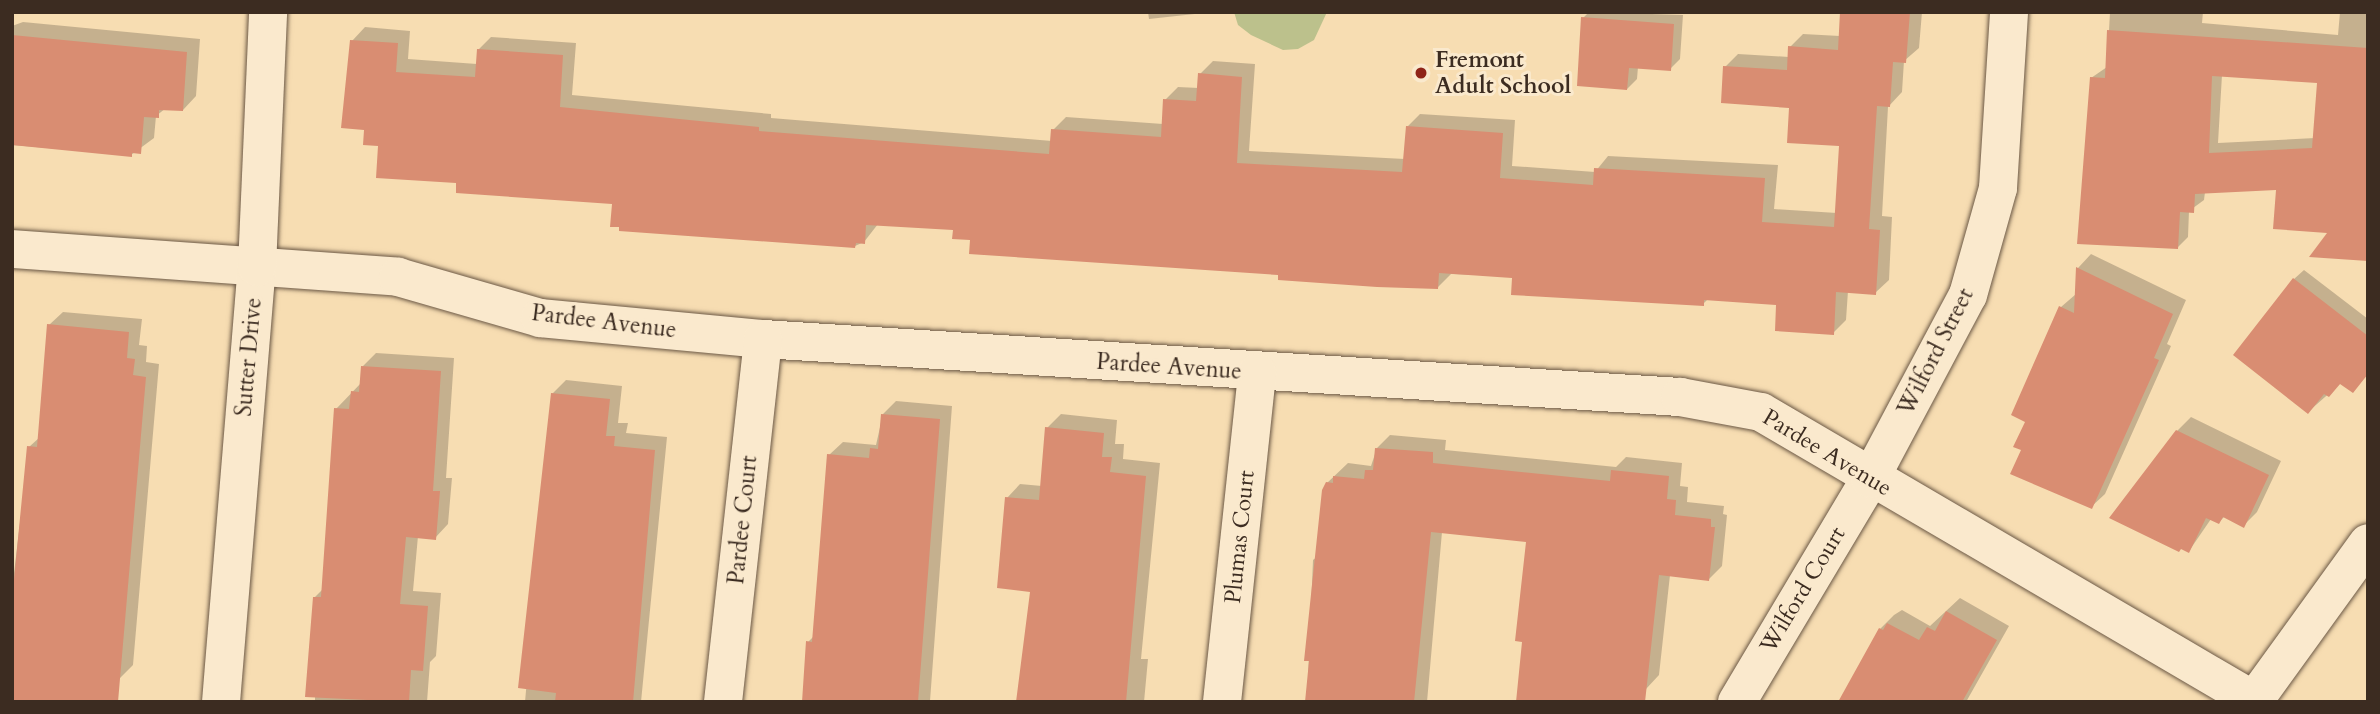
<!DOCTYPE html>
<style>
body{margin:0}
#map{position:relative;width:2380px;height:714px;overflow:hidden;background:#f7ddb2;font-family:Cardo,serif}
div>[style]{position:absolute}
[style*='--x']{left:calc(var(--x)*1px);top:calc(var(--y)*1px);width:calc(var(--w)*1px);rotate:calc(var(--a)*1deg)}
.green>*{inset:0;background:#bcc18c}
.shadow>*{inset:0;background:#0003}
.building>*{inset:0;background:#d98d72}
.roads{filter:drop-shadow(0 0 2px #6b5845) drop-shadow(0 0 2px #6b5845)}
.minor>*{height:38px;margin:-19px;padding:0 19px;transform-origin:19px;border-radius:19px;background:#fae9cd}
.dots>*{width:19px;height:19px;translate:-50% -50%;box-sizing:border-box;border:4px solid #fae9cd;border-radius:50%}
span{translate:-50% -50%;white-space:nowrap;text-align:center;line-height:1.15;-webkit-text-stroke:6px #fae9cd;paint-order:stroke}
.poi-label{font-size:23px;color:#3c2c21;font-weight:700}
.left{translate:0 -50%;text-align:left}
.street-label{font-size:23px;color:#3c2c21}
.frame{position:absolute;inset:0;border:14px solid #3c2c21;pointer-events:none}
</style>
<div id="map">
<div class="green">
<i style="clip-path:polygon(1234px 12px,1327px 12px,1314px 40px,1298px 49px,1283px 50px,1251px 35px,1238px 25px)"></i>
</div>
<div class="shadow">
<i style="clip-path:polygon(1148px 12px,1213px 12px,1149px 19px)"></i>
<i style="clip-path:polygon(1589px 12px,1683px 15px,1680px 59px,1670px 69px,1638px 67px,1637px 79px,1627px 89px,1583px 18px)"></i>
<i style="clip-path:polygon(1841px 12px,1922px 12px,1919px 48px,1904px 61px,1902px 92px,1888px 107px,1882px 216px,1892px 217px,1889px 280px,1875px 293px,1848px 291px,1846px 320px,1833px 333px,1778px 304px,1708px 299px,1703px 304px,1514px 276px,1451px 274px,1438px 287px,1280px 273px,972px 238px,955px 228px,878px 224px,864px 242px,855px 246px,614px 203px,458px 182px,380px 144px,366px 128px,352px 41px,365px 27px,410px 31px,408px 59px,477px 64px,478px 50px,491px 37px,576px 43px,572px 95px,771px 114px,771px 118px,1052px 141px,1053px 130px,1066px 117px,1163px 124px,1165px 100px,1178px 87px,1199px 88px,1200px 74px,1213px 61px,1255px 64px,1249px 151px,1405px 159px,1407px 127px,1420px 114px,1515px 120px,1512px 166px,1595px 172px,1608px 156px,1778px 165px,1774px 209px,1837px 213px,1841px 144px,1791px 106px,1725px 67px,1738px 54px,1789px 57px,1790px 47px,1803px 34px,1840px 36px)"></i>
<i style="clip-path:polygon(evenodd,2110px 12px,2203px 12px,2202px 23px,2338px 35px,2340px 12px,2368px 12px,2368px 259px,2278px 188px,2205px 192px,2204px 200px,2189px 211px,2188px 237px,2177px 248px,2091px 78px,2107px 67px,2110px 12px,2222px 75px,2319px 81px,2315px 138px,2218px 143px,2222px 75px)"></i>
<i style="clip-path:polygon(23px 22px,200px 39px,196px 96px,183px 110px,166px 108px,156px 116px,154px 138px,131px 155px,12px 145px,12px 26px)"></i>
<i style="clip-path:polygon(2091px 254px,2186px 300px,2167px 344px,2171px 346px,2105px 494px,2091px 507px,2023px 449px,2061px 307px,2076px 294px,2078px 268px)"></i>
<i style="clip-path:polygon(2304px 270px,2368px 319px,2368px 374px,2342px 382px,2308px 412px,2294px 279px)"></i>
<i style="clip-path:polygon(63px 312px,142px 319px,139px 345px,147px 346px,146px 362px,159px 364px,133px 665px,119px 679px,12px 702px,12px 590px,29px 447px,40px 437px,49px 325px)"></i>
<i style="clip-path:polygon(376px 353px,454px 358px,446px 478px,452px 478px,448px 524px,435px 538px,418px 536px,413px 591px,441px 593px,436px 656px,430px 662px,427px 702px,315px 702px,315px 597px,323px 589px,336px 409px,362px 382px,363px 366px)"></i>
<i style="clip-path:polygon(566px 380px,622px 386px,618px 423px,628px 423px,626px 433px,667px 437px,641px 702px,525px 702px,552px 394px)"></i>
<i style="clip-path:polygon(896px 401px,952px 406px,930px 701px,804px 702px,808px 642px,814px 636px,829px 455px,843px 442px,876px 445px,883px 414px)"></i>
<i style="clip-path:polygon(1061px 414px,1117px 420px,1115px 444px,1124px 444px,1123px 459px,1160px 463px,1141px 659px,1148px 659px,1144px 702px,1019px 702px,1032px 590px,1007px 498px,1020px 484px,1042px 486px,1047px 428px)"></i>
<i style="clip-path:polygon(2191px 417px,2281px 461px,2257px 512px,2244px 525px,2225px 516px,2219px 522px,2211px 519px,2189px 551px,2177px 431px)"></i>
<i style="clip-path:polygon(1390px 435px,1446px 440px,1445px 450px,1616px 467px,1626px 457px,1682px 463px,1680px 486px,1688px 487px,1687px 502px,1724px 506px,1723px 514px,1727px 515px,1722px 566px,1709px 579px,1670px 575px,1659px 675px,1646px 689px,1524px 640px,1528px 540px,1442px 532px,1427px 702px,1307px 702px,1313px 560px,1318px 556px,1327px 483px,1348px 463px,1371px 466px,1377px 448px)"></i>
<i style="clip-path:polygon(1960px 598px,2009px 626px,1966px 702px,1839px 702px,1880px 629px,1894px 615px,1902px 610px,1930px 626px)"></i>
</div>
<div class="building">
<i style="clip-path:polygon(1840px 12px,1910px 12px,1906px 63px,1893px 62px,1890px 107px,1877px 106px,1869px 229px,1880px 230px,1876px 295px,1836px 292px,1834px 335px,1775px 331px,1776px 305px,1704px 300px,1704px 306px,1511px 295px,1512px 278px,1439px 273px,1438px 289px,1377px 287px,1278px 280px,1278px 275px,969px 254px,970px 240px,952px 239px,953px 230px,866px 225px,865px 244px,856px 243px,855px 248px,619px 231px,619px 227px,610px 227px,612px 204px,456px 193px,456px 183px,376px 178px,378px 146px,363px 145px,364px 130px,341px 128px,350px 40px,398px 43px,396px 72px,475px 77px,477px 49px,563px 55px,560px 107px,759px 127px,759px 131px,1049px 154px,1051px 129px,1161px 137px,1163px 99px,1196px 101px,1198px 73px,1242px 77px,1237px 163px,1402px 172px,1406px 126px,1503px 133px,1500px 178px,1593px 185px,1594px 168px,1765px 178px,1762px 222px,1834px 227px,1839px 146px,1787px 143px,1789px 108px,1721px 103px,1723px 66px,1787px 70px,1788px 46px,1838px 50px)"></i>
<i style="clip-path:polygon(1581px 17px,1674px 24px,1671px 71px,1629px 68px,1627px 90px,1577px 86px)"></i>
<i style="clip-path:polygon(evenodd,2107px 30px,2368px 48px,2368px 261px,2309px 257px,2327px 233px,2273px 229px,2276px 190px,2195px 194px,2194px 213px,2180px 212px,2178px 249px,2077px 244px,2090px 77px,2105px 78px,2107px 30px,2212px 76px,2317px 83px,2312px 148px,2209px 153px,2212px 76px)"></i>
<i style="clip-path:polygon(12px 35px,187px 52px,183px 111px,159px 110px,159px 118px,144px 117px,141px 154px,132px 153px,132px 157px,12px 145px)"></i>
<i style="clip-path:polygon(2076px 267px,2173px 314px,2154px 358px,2159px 360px,2092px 509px,2010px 474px,2021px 450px,2013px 447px,2025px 422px,2011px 415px,2059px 306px,2074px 313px)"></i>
<i style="clip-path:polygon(2293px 278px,2368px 336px,2368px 374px,2353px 393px,2340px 384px,2329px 397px,2324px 394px,2308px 414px,2233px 355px)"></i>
<i style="clip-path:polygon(47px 324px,129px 332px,127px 358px,135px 359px,133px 375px,146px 377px,118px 702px,12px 702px,12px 600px,27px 446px,37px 447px)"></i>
<i style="clip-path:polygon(361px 366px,441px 371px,433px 491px,440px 491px,436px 540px,406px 537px,400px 604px,428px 606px,423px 671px,411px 670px,409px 702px,305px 697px,313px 597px,321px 597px,334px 408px,349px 409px,351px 391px,359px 392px)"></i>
<i style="clip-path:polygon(551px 393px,610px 399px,606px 436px,615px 436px,614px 446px,655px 450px,633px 702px,555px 702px,556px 693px,518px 688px)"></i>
<i style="clip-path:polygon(881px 414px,940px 419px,918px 702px,802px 702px,806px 641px,812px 642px,827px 454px,869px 458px,870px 448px,878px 449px)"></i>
<i style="clip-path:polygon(1045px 427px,1104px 433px,1102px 457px,1112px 457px,1110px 472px,1146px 476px,1126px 702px,1016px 702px,1030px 592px,997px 588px,1005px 497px,1039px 500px)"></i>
<i style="clip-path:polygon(2176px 430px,2269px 475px,2244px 528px,2223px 517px,2219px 524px,2206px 518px,2189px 553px,2181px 549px,2179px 552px,2109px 518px)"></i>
<i style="clip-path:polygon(1375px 448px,1433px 452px,1433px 463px,1610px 481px,1611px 470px,1669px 476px,1667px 499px,1676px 500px,1675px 515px,1711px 519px,1711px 527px,1715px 527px,1709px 581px,1659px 575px,1645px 702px,1516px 702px,1522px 642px,1515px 641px,1526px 542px,1431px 532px,1414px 702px,1305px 702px,1309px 661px,1304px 661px,1322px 490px,1326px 482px,1333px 483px,1333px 476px,1364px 479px,1365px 470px,1373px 470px)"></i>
<i style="clip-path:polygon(1946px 611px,1997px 640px,1962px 702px,1838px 702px,1879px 628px,1883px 630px,1887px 623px,1919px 640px,1927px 627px,1935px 631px)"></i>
</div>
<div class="roads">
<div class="minor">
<i style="--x:12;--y:249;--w:387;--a:4.1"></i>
<i style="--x:398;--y:277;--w:148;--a:16.1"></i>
<i style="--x:540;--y:318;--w:224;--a:5.4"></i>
<i style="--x:763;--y:339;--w:919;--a:3.62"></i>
<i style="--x:1680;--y:397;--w:82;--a:10.5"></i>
<i style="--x:1761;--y:412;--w:570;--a:30.34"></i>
<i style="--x:221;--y:702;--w:436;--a:-85.3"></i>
<i style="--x:257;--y:267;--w:255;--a:-87.5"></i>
<i style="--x:723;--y:702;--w:365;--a:-83.7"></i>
<i style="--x:1222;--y:702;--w:331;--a:-83.9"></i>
<i style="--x:1737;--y:702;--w:260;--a:-59.2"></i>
<i style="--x:1870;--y:479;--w:208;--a:-62"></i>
<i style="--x:1968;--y:295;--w:111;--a:-74.3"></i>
<i style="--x:1998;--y:188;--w:176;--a:-86.4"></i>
<i style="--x:2253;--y:702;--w:196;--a:-54.1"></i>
</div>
</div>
<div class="dots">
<i style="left:1421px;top:73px;background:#8f2418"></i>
</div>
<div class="poi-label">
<span class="left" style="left:1435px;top:73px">Fremont<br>Adult School</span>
</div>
<div class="street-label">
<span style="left:604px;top:322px;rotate:7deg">Pardee Avenue</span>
<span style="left:1936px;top:352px;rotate:-63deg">Wilford Street</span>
<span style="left:249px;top:357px;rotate:-85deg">Sutter Drive</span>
<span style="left:1169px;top:367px;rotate:4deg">Pardee Avenue</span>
<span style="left:1827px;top:453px;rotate:31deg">Pardee Avenue</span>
<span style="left:743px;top:520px;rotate:-84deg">Pardee Court</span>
<span style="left:1240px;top:537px;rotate:-84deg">Plumas Court</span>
<span style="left:1803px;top:590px;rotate:-59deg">Wilford Court</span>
</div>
<div class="frame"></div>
</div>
